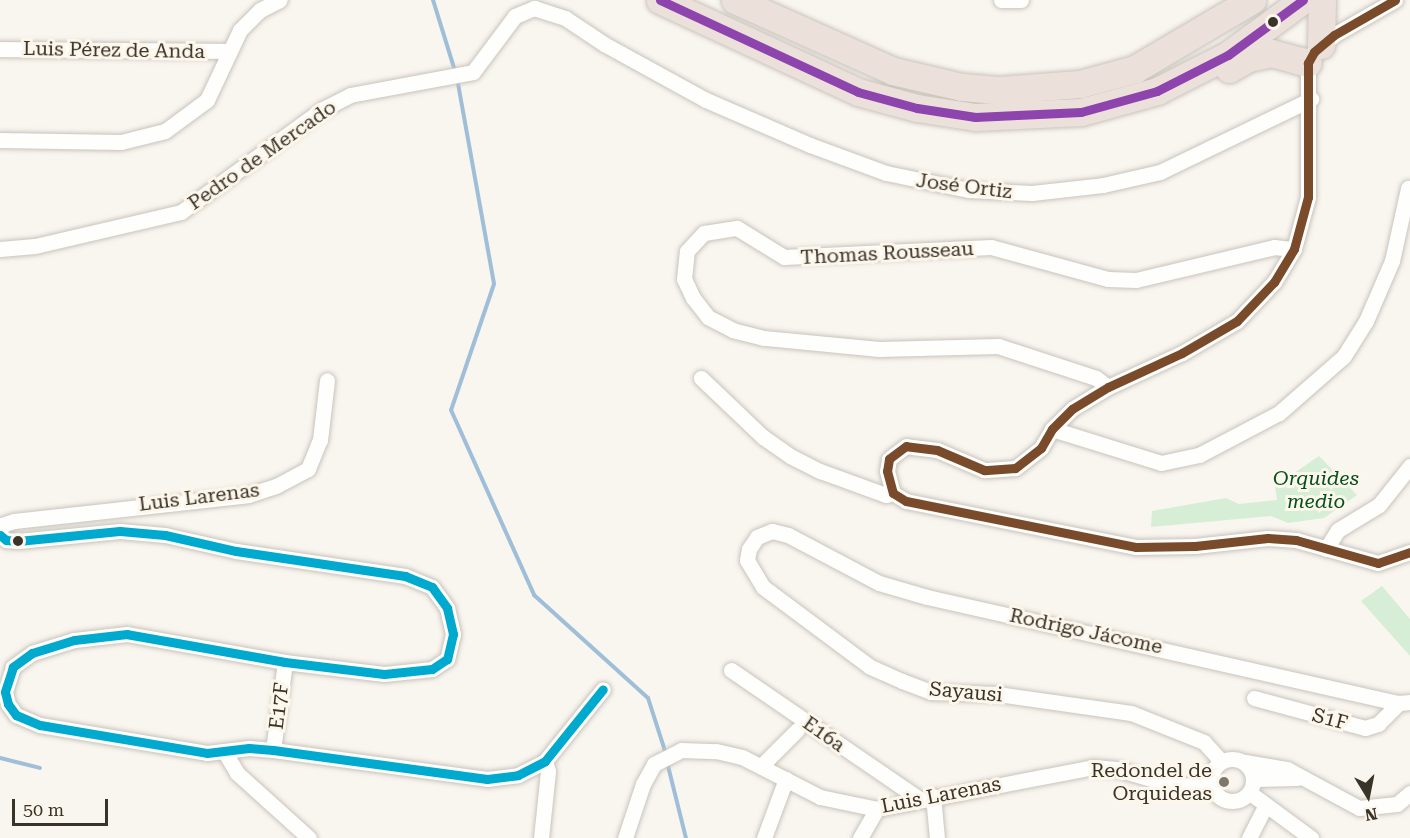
<!DOCTYPE html>
<meta charset="utf-8">
<style>
body{margin:0}
#map{position:relative;width:1410px;height:838px;overflow:hidden;background:#f9f5ef;font-family:"Roboto Serif",serif}
div>[style]{position:absolute}
[style*='--x']{left:calc(var(--x)*1px);top:calc(var(--y)*1px);width:calc(var(--w)*1px);rotate:calc(var(--a)*1deg)}
.green>*{inset:0;background:#d7eed6}
.stream>*{height:4px;margin:-2px;padding:0 2px;transform-origin:2px;border-radius:2px;background:#9fbed8}
.roads{filter:drop-shadow(0 0 2px #c8c4bc) drop-shadow(0 0 2px #c8c4bc)}
.street>*{height:15px;margin:-7.5px;padding:0 7.5px;transform-origin:7.5px;border-radius:7.5px;background:#fefefd}
.street>.ring{margin:-7.5px;padding:0;box-sizing:content-box;background:none;border:15px solid #fefefd;border-radius:50%}
.highway>*{height:27px;margin:-13.5px;padding:0 13.5px;transform-origin:13.5px;border-radius:13.5px;background:#ece0db}
.bus-1>*{height:9px;margin:-4.5px;padding:0 4.5px;transform-origin:4.5px;border-radius:4.5px;background:#8e44ad}
.bus-2>*{height:9px;margin:-4.5px;padding:0 4.5px;transform-origin:4.5px;border-radius:4.5px;background:#7a4b2a}
.bus-3>*{height:9px;margin:-4.5px;padding:0 4.5px;transform-origin:4.5px;border-radius:4.5px;background:#00a9ce}
.dots>*{width:16px;height:16px;translate:-50% -50%;box-sizing:border-box;border:3px solid #fdf6eb;border-radius:50%}
span{translate:-50% -50%;white-space:nowrap;text-align:center;line-height:1.15;-webkit-text-stroke:6px #fdf6eb;paint-order:stroke}
.street-label{font-size:20px;color:#3a3329}
.park-label{font-size:20px;color:#034f1d;font-style:italic}
.poi-label{font-size:20px;color:#3a3329}
.right{translate:-100% -50%;text-align:right}
.north{position:absolute;left:1338px;top:766px;width:60px;height:60px;-webkit-text-stroke:4px #fdf6eb;paint-order:stroke;rotate:170deg;font-size:16px;font-weight:700;line-height:24px;text-align:center;color:#3a3329}
.north::after{content:'';display:block;margin:auto;width:21px;height:27px;background:#3a3329;clip-path:polygon(50% 0,100% 100%,50% 72%,0 100%)}
.scale{position:absolute;left:12px;top:799px;width:96px;height:27px;box-sizing:border-box;border:3px solid #3a3329;border-top:0;padding-left:8px;font-size:18px;line-height:21px;white-space:nowrap;color:#3a3329;-webkit-text-stroke:4px #fdf6eb;paint-order:stroke}
</style>
<div id="map">
<div class="green">
<i style="clip-path:polygon(1319px 456px,1357px 495px,1324px 518px,1288px 523px,1271px 516px,1151px 527px,1152px 511px,1226px 498px,1239px 504px,1277px 500px,1275px 486px)"></i>
<i style="clip-path:polygon(1382px 586px,1410px 619px,1410px 656px,1361px 601px)"></i>
</div>
<div class="stream">
<i style="--x:433;--y:0;--w:74;--a:72.8"></i>
<i style="--x:457;--y:78;--w:209;--a:79.8"></i>
<i style="--x:494;--y:284;--w:133;--a:108.8"></i>
<i style="--x:451;--y:410;--w:203;--a:65.8"></i>
<i style="--x:534;--y:595;--w:154;--a:42.1"></i>
<i style="--x:648;--y:698;--w:59;--a:72.2"></i>
<i style="--x:0;--y:758;--w:41;--a:14"></i>
<i style="--x:667;--y:762;--w:78;--a:76"></i>
</div>
<div class="roads">
<div class="street">
<i style="--x:1001;--y:0;--w:20;--a:0"></i>
<i style="--x:1395;--y:0;--w:70;--a:150.2"></i>
<i style="--x:1334;--y:35;--w:26;--a:140"></i>
<i style="--x:1314;--y:52;--w:13;--a:119"></i>
<i style="--x:1308;--y:63;--w:134;--a:90"></i>
<i style="--x:1308;--y:197;--w:54;--a:105.1"></i>
<i style="--x:1294;--y:249;--w:39;--a:121"></i>
<i style="--x:1274;--y:282;--w:54;--a:133.5"></i>
<i style="--x:1237;--y:321;--w:64;--a:149.8"></i>
<i style="--x:1182;--y:353;--w:81;--a:155.3"></i>
<i style="--x:1108;--y:387;--w:42;--a:148.6"></i>
<i style="--x:1072;--y:409;--w:28;--a:135"></i>
<i style="--x:1052;--y:429;--w:22;--a:120"></i>
<i style="--x:1041;--y:448;--w:33;--a:142"></i>
<i style="--x:1015;--y:468;--w:31;--a:176"></i>
<i style="--x:984;--y:470;--w:51;--a:-156.9"></i>
<i style="--x:937;--y:450;--w:31;--a:-173"></i>
<i style="--x:906;--y:446;--w:21;--a:143"></i>
<i style="--x:889;--y:459;--w:12;--a:99"></i>
<i style="--x:887;--y:471;--w:23;--a:75"></i>
<i style="--x:893;--y:493;--w:15;--a:32"></i>
<i style="--x:906;--y:501;--w:235;--a:11.3"></i>
<i style="--x:1136;--y:547;--w:59;--a:-1"></i>
<i style="--x:1195;--y:546;--w:73;--a:-6.3"></i>
<i style="--x:1268;--y:538;--w:28;--a:4"></i>
<i style="--x:1296;--y:540;--w:85;--a:15.7"></i>
<i style="--x:1378;--y:563;--w:34;--a:-19"></i>
<i style="--x:0;--y:49;--w:228;--a:0.5"></i>
<i style="--x:0;--y:140;--w:121;--a:0.9"></i>
<i style="--x:121;--y:142;--w:45;--a:-14"></i>
<i style="--x:165;--y:131;--w:52;--a:-36.4"></i>
<i style="--x:207;--y:100;--w:77;--a:-64.8"></i>
<i style="--x:240;--y:30;--w:28;--a:-45"></i>
<i style="--x:260;--y:10;--w:22;--a:-27"></i>
<i style="--x:0;--y:249;--w:35;--a:-5"></i>
<i style="--x:35;--y:246;--w:150;--a:-13.1"></i>
<i style="--x:181;--y:212;--w:175;--a:-36"></i>
<i style="--x:323;--y:109;--w:30;--a:-27"></i>
<i style="--x:350;--y:95;--w:125;--a:-10.6"></i>
<i style="--x:473;--y:72;--w:70;--a:-53.1"></i>
<i style="--x:515;--y:16;--w:21;--a:-23"></i>
<i style="--x:534;--y:8;--w:33;--a:18"></i>
<i style="--x:565;--y:18;--w:47;--a:33.7"></i>
<i style="--x:604;--y:44;--w:116;--a:28.8"></i>
<i style="--x:706;--y:100;--w:113;--a:23.4"></i>
<i style="--x:810;--y:145;--w:81;--a:20.2"></i>
<i style="--x:886;--y:173;--w:85;--a:11.6"></i>
<i style="--x:969;--y:190;--w:63;--a:2.7"></i>
<i style="--x:1032;--y:193;--w:71;--a:-6.4"></i>
<i style="--x:1103;--y:185;--w:58;--a:-12.8"></i>
<i style="--x:1160;--y:172;--w:168;--a:-25.8"></i>
<i style="--x:701;--y:378;--w:86;--a:43.6"></i>
<i style="--x:763;--y:437;--w:33;--a:35"></i>
<i style="--x:790;--y:456;--w:34;--a:27"></i>
<i style="--x:820;--y:471;--w:70;--a:20"></i>
<i style="--x:886;--y:495;--w:7;--a:-16"></i>
<i style="--x:1108;--y:387;--w:15;--a:-143"></i>
<i style="--x:1096;--y:378;--w:103;--a:-161.9"></i>
<i style="--x:998;--y:346;--w:119;--a:178.6"></i>
<i style="--x:879;--y:349;--w:116;--a:-174.5"></i>
<i style="--x:764;--y:338;--w:32;--a:-166"></i>
<i style="--x:733;--y:330;--w:28;--a:-153"></i>
<i style="--x:708;--y:317;--w:24;--a:-128"></i>
<i style="--x:693;--y:298;--w:21;--a:-115"></i>
<i style="--x:684;--y:279;--w:28;--a:-84"></i>
<i style="--x:687;--y:251;--w:25;--a:-47"></i>
<i style="--x:704;--y:233;--w:33;--a:-9"></i>
<i style="--x:737;--y:228;--w:55;--a:31.7"></i>
<i style="--x:784;--y:257;--w:207;--a:-2.8"></i>
<i style="--x:991;--y:247;--w:121;--a:15.3"></i>
<i style="--x:1108;--y:279;--w:28;--a:2"></i>
<i style="--x:1136;--y:280;--w:142;--a:-13.4"></i>
<i style="--x:1274;--y:247;--w:20;--a:6"></i>
<i style="--x:1052;--y:429;--w:114;--a:17.3"></i>
<i style="--x:1161;--y:463;--w:39;--a:-12"></i>
<i style="--x:1199;--y:455;--w:90;--a:-27.7"></i>
<i style="--x:1279;--y:413;--w:86;--a:-41.2"></i>
<i style="--x:1344;--y:356;--w:41;--a:-57.8"></i>
<i style="--x:1366;--y:321;--w:65;--a:-66.6"></i>
<i style="--x:1392;--y:261;--w:75;--a:-77.6"></i>
<i style="--x:0;--y:532;--w:7;--a:-74"></i>
<i style="--x:2;--y:525;--w:13;--a:-18"></i>
<i style="--x:14;--y:521;--w:235;--a:-6.3"></i>
<i style="--x:248;--y:495;--w:29;--a:-18"></i>
<i style="--x:276;--y:486;--w:36;--a:-28"></i>
<i style="--x:308;--y:469;--w:31;--a:-68"></i>
<i style="--x:320;--y:440;--w:60;--a:-83.3"></i>
<i style="--x:0;--y:535;--w:8;--a:40"></i>
<i style="--x:6;--y:540;--w:12;--a:5"></i>
<i style="--x:18;--y:541;--w:102;--a:-5.6"></i>
<i style="--x:120;--y:531;--w:45;--a:5.1"></i>
<i style="--x:165;--y:535;--w:73;--a:12.7"></i>
<i style="--x:236;--y:551;--w:171;--a:8.4"></i>
<i style="--x:405;--y:576;--w:29;--a:22"></i>
<i style="--x:432;--y:587;--w:26;--a:54"></i>
<i style="--x:447;--y:608;--w:27;--a:77"></i>
<i style="--x:453;--y:634;--w:26;--a:103"></i>
<i style="--x:447;--y:659;--w:18;--a:146"></i>
<i style="--x:432;--y:669;--w:48;--a:174.1"></i>
<i style="--x:384;--y:674;--w:100;--a:-173.1"></i>
<i style="--x:285;--y:662;--w:160;--a:-170"></i>
<i style="--x:127;--y:634;--w:53;--a:173.5"></i>
<i style="--x:74;--y:640;--w:44;--a:162.8"></i>
<i style="--x:32;--y:653;--w:24;--a:144"></i>
<i style="--x:13;--y:667;--w:26;--a:108"></i>
<i style="--x:5;--y:692;--w:12;--a:76"></i>
<i style="--x:8;--y:704;--w:14;--a:54"></i>
<i style="--x:16;--y:715;--w:26;--a:23"></i>
<i style="--x:40;--y:725;--w:169;--a:9.5"></i>
<i style="--x:207;--y:753;--w:42;--a:-6.8"></i>
<i style="--x:249;--y:748;--w:24;--a:5"></i>
<i style="--x:273;--y:750;--w:216;--a:7.7"></i>
<i style="--x:487;--y:779;--w:31;--a:-7"></i>
<i style="--x:518;--y:775;--w:30;--a:-27"></i>
<i style="--x:545;--y:761;--w:92;--a:-51.1"></i>
<i style="--x:1326;--y:549;--w:22;--a:-58"></i>
<i style="--x:1338;--y:530;--w:48;--a:-31.4"></i>
<i style="--x:1379;--y:505;--w:50;--a:-51.5"></i>
<i style="--x:731;--y:670;--w:227;--a:34.4"></i>
<i style="--x:1254;--y:698;--w:115;--a:15.1"></i>
<i style="--x:1365;--y:728;--w:14;--a:-17"></i>
<i style="--x:1378;--y:724;--w:30;--a:-45"></i>
<i style="--x:273;--y:750;--w:89;--a:-82.2"></i>
<i style="--x:224;--y:751;--w:26;--a:59"></i>
<i style="--x:237;--y:773;--w:97;--a:42.1"></i>
<i class="ring" style="left:1211px;top:759px;width:27px;height:27px"></i>
<i style="--x:1221;--y:761;--w:25;--a:-132"></i>
<i style="--x:1204;--y:742;--w:79;--a:-158.3"></i>
<i style="--x:1131;--y:713;--w:134;--a:-171.9"></i>
<i style="--x:998;--y:694;--w:67;--a:-178.3"></i>
<i style="--x:931;--y:692;--w:31;--a:-159"></i>
<i style="--x:902;--y:681;--w:36;--a:-156"></i>
<i style="--x:869;--y:666;--w:132;--a:-143.3"></i>
<i style="--x:763;--y:587;--w:31;--a:-121"></i>
<i style="--x:747;--y:560;--w:11;--a:-80"></i>
<i style="--x:749;--y:549;--w:14;--a:-56"></i>
<i style="--x:757;--y:537;--w:16;--a:-22"></i>
<i style="--x:772;--y:531;--w:16;--a:14"></i>
<i style="--x:788;--y:535;--w:103;--a:27.8"></i>
<i style="--x:879;--y:583;--w:50;--a:16.3"></i>
<i style="--x:927;--y:597;--w:484;--a:12.7"></i>
<i style="--x:1399;--y:703;--w:11;--a:-5"></i>
<i style="--x:1245;--y:762;--w:43;--a:9.5"></i>
<i style="--x:1287;--y:769;--w:82;--a:28.4"></i>
<i style="--x:1359;--y:808;--w:38;--a:-6"></i>
<i style="--x:1397;--y:804;--w:17;--a:-40"></i>
<i style="--x:761;--y:766;--w:51;--a:-45"></i>
<i style="--x:1254;--y:779;--w:43;--a:-1.3"></i>
<i style="--x:1250;--y:793;--w:76;--a:36.4"></i>
<i style="--x:933;--y:796;--w:42;--a:84.6"></i>
<i style="--x:541;--y:838;--w:67;--a:-84"></i>
<i style="--x:548;--y:771;--w:10;--a:-107"></i>
<i style="--x:625;--y:838;--w:57;--a:-71.6"></i>
<i style="--x:643;--y:784;--w:23;--a:-61"></i>
<i style="--x:654;--y:764;--w:30;--a:-27"></i>
<i style="--x:681;--y:750;--w:35;--a:2"></i>
<i style="--x:716;--y:751;--w:27;--a:13"></i>
<i style="--x:742;--y:757;--w:88;--a:27.1"></i>
<i style="--x:820;--y:797;--w:58;--a:11.9"></i>
<i style="--x:877;--y:809;--w:220;--a:-11"></i>
<i style="--x:1093;--y:767;--w:24;--a:5"></i>
<i style="--x:1117;--y:769;--w:60;--a:16.3"></i>
<i style="--x:1175;--y:786;--w:36;--a:-3"></i>
<i style="--x:764;--y:838;--w:63;--a:-69.6"></i>
<i style="--x:860;--y:838;--w:34;--a:-60"></i>
<i style="--x:1249;--y:838;--w:36;--a:-63"></i>
</div>
<div class="highway">
<i style="--x:660;--y:0;--w:218;--a:24.9"></i>
<i style="--x:858;--y:92;--w:61;--a:15.2"></i>
<i style="--x:917;--y:108;--w:59;--a:8.8"></i>
<i style="--x:975;--y:117;--w:106;--a:-2.7"></i>
<i style="--x:1081;--y:112;--w:79;--a:-15.4"></i>
<i style="--x:1157;--y:91;--w:80;--a:-26.9"></i>
<i style="--x:1228;--y:55;--w:93;--a:-36.3"></i>
<i style="--x:735;--y:0;--w:173;--a:24.2"></i>
<i style="--x:893;--y:71;--w:71;--a:13.1"></i>
<i style="--x:962;--y:87;--w:38;--a:5"></i>
<i style="--x:1000;--y:90;--w:80;--a:-4.3"></i>
<i style="--x:1080;--y:84;--w:57;--a:-15.3"></i>
<i style="--x:1135;--y:69;--w:136;--a:-30.5"></i>
<i style="--x:1321;--y:45;--w:45;--a:-88.7"></i>
<i style="--x:1229;--y:69;--w:22;--a:-30"></i>
<i style="--x:1248;--y:58;--w:24;--a:-12"></i>
<i style="--x:1271;--y:53;--w:38;--a:15"></i>
</div>
</div>
<div class="bus-1">
<i style="--x:660;--y:0;--w:218;--a:24.9"></i>
<i style="--x:858;--y:92;--w:61;--a:15.2"></i>
<i style="--x:917;--y:108;--w:59;--a:8.8"></i>
<i style="--x:975;--y:117;--w:106;--a:-2.7"></i>
<i style="--x:1081;--y:112;--w:79;--a:-15.4"></i>
<i style="--x:1157;--y:91;--w:80;--a:-26.9"></i>
<i style="--x:1228;--y:55;--w:93;--a:-36.3"></i>
</div>
<div class="bus-2">
<i style="--x:1395;--y:0;--w:70;--a:150.2"></i>
<i style="--x:1334;--y:35;--w:26;--a:140"></i>
<i style="--x:1314;--y:52;--w:13;--a:119"></i>
<i style="--x:1308;--y:63;--w:134;--a:90"></i>
<i style="--x:1308;--y:197;--w:54;--a:105.1"></i>
<i style="--x:1294;--y:249;--w:39;--a:121"></i>
<i style="--x:1274;--y:282;--w:54;--a:133.5"></i>
<i style="--x:1237;--y:321;--w:64;--a:149.8"></i>
<i style="--x:1182;--y:353;--w:81;--a:155.3"></i>
<i style="--x:1108;--y:387;--w:42;--a:148.6"></i>
<i style="--x:1072;--y:409;--w:28;--a:135"></i>
<i style="--x:1052;--y:429;--w:22;--a:120"></i>
<i style="--x:1041;--y:448;--w:33;--a:142"></i>
<i style="--x:1015;--y:468;--w:31;--a:176"></i>
<i style="--x:984;--y:470;--w:51;--a:-156.9"></i>
<i style="--x:937;--y:450;--w:31;--a:-173"></i>
<i style="--x:906;--y:446;--w:21;--a:143"></i>
<i style="--x:889;--y:459;--w:12;--a:99"></i>
<i style="--x:887;--y:471;--w:23;--a:75"></i>
<i style="--x:893;--y:493;--w:15;--a:32"></i>
<i style="--x:906;--y:501;--w:235;--a:11.3"></i>
<i style="--x:1136;--y:547;--w:59;--a:-1"></i>
<i style="--x:1195;--y:546;--w:73;--a:-6.3"></i>
<i style="--x:1268;--y:538;--w:28;--a:4"></i>
<i style="--x:1296;--y:540;--w:85;--a:15.7"></i>
<i style="--x:1378;--y:563;--w:34;--a:-19"></i>
</div>
<div class="bus-3">
<i style="--x:0;--y:535;--w:8;--a:40"></i>
<i style="--x:6;--y:540;--w:12;--a:5"></i>
<i style="--x:18;--y:541;--w:102;--a:-5.6"></i>
<i style="--x:120;--y:531;--w:45;--a:5.1"></i>
<i style="--x:165;--y:535;--w:73;--a:12.7"></i>
<i style="--x:236;--y:551;--w:171;--a:8.4"></i>
<i style="--x:405;--y:576;--w:29;--a:22"></i>
<i style="--x:432;--y:587;--w:26;--a:54"></i>
<i style="--x:447;--y:608;--w:27;--a:77"></i>
<i style="--x:453;--y:634;--w:26;--a:103"></i>
<i style="--x:447;--y:659;--w:18;--a:146"></i>
<i style="--x:432;--y:669;--w:48;--a:174.1"></i>
<i style="--x:384;--y:674;--w:100;--a:-173.1"></i>
<i style="--x:285;--y:662;--w:160;--a:-170"></i>
<i style="--x:127;--y:634;--w:53;--a:173.5"></i>
<i style="--x:74;--y:640;--w:44;--a:162.8"></i>
<i style="--x:32;--y:653;--w:24;--a:144"></i>
<i style="--x:13;--y:667;--w:26;--a:108"></i>
<i style="--x:5;--y:692;--w:12;--a:76"></i>
<i style="--x:8;--y:704;--w:14;--a:54"></i>
<i style="--x:16;--y:715;--w:26;--a:23"></i>
<i style="--x:40;--y:725;--w:169;--a:9.5"></i>
<i style="--x:207;--y:753;--w:42;--a:-6.8"></i>
<i style="--x:249;--y:748;--w:24;--a:5"></i>
<i style="--x:273;--y:750;--w:216;--a:7.7"></i>
<i style="--x:487;--y:779;--w:31;--a:-7"></i>
<i style="--x:518;--y:775;--w:30;--a:-27"></i>
<i style="--x:545;--y:761;--w:92;--a:-51.1"></i>
</div>
<div class="dots">
<i style="left:1273px;top:22px;background:#3a3329"></i>
<i style="left:18px;top:541px;background:#3a3329"></i>
<i style="left:1224px;top:782px;background:#7d776e"></i>
</div>
<div class="street-label">
<span style="left:114px;top:50px;rotate:1deg">Luis Pérez de Anda</span>
<span style="left:262px;top:155px;rotate:-35deg">Pedro de Mercado</span>
<span style="left:964px;top:186px;rotate:7deg">José Ortiz</span>
<span style="left:887px;top:253px;rotate:-3deg">Thomas Rousseau</span>
<span style="left:199px;top:497px;rotate:-7deg">Luis Larenas</span>
<span style="left:1086px;top:631px;rotate:12deg">Rodrigo Jácome</span>
<span style="left:966px;top:692px;rotate:5deg">Sayausi</span>
<span style="left:279px;top:706px;rotate:-83deg">E17F</span>
<span style="left:1330px;top:719px;rotate:15deg">S1F</span>
<span style="left:824px;top:734px;rotate:35deg">E16a</span>
<span style="left:941px;top:795px;rotate:-11deg">Luis Larenas</span>
</div>
<div class="park-label">
<span style="left:1316px;top:490px">Orquides<br>medio</span>
</div>
<div class="poi-label">
<span class="right" style="left:1212px;top:782px">Redondel de<br>Orquideas</span>
</div>
<div class="north">N</div>
<div class="scale">50 m</div>
</div>
